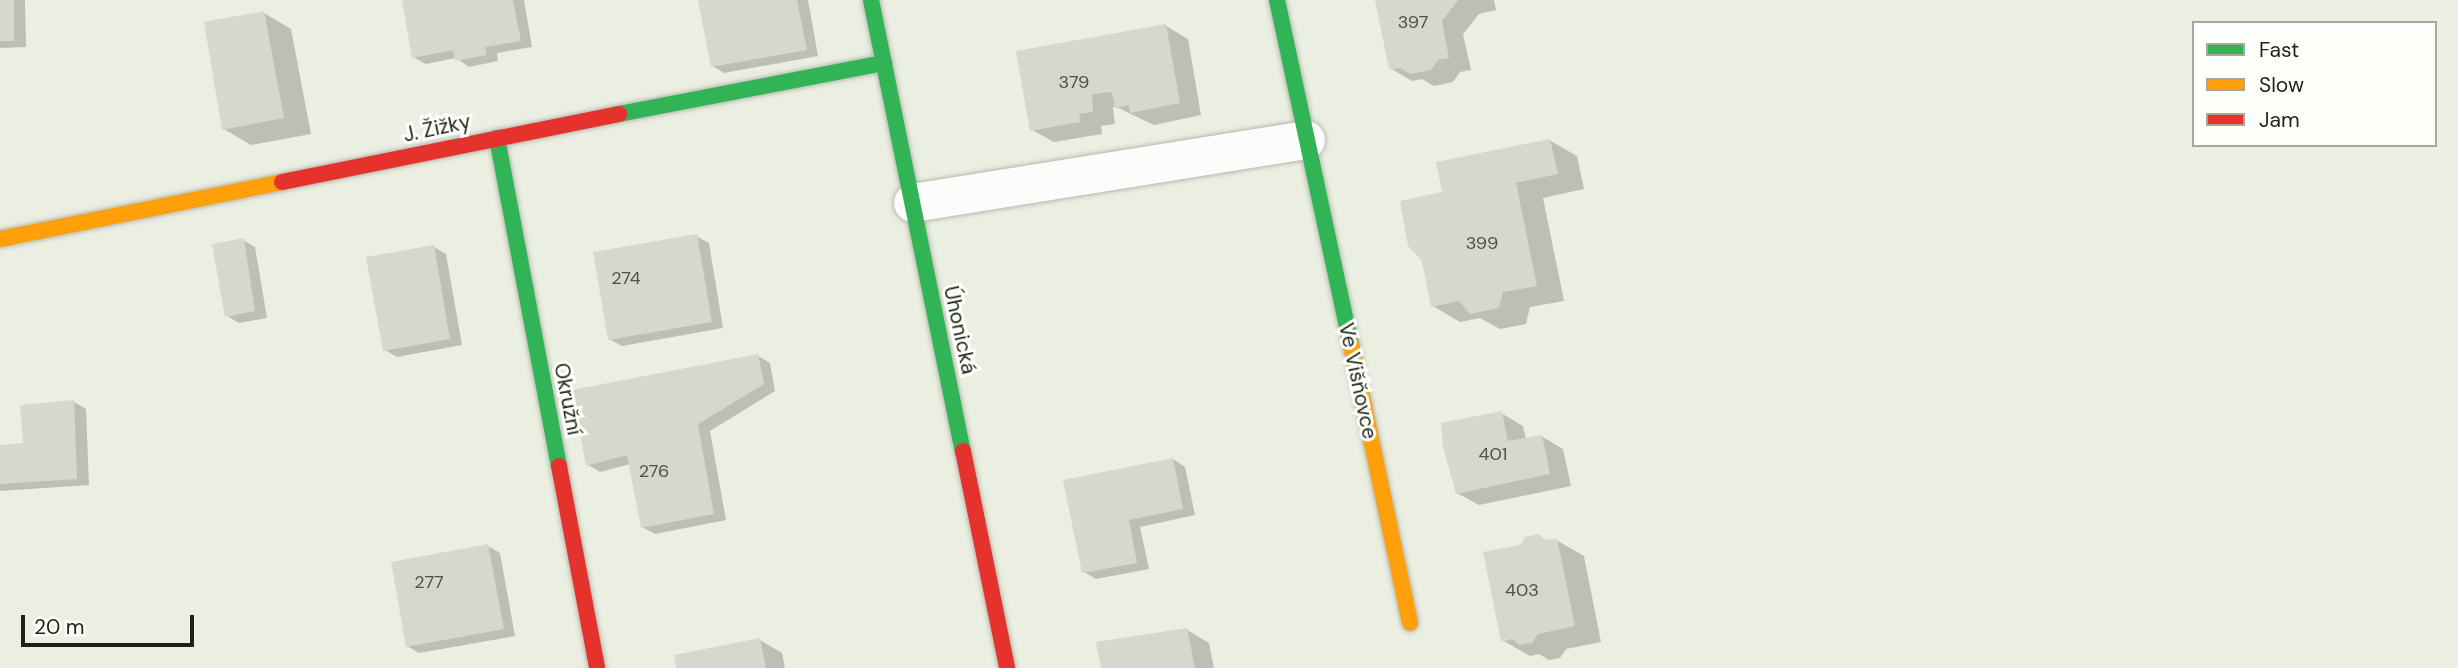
<!DOCTYPE html>
<meta charset="utf-8">
<style>
body{margin:0}
#map{position:relative;width:2458px;height:668px;overflow:hidden;background:#ebefe2;font-family:"DM Sans",sans-serif}
div>[style]{position:absolute}
[style*='--x']{left:calc(var(--x)*1px);top:calc(var(--y)*1px);width:calc(var(--w)*1px);rotate:calc(var(--a)*1deg)}
.shadow>*{inset:0;background:#0003}
.building>*{inset:0;background:#d4d8cd}
.roads{filter:drop-shadow(0 0 2px #b7bab0) drop-shadow(0 0 2px #b7bab0)}
.street>*{height:38px;margin:-19px;padding:0 19px;transform-origin:19px;border-radius:19px;background:#fcfdfb}
.fast>*{height:16px;margin:-8px;padding:0 8px;transform-origin:8px;border-radius:8px;background:#30b455}
.slow>*{height:16px;margin:-8px;padding:0 8px;transform-origin:8px;border-radius:8px;background:#ff9f0a}
.jam>*{height:16px;margin:-8px;padding:0 8px;transform-origin:8px;border-radius:8px;background:#e5322d}
span{translate:-50% -50%;white-space:nowrap;text-align:center;line-height:1.15;-webkit-text-stroke:6px #fdfffa;paint-order:stroke}
.number-label{font-size:18px;color:#4e5147}
.number-label span{-webkit-text-stroke-width:0}
.street-label{font-size:21px;color:#1e2118}
.legend{position:absolute;left:2192px;top:21px;width:245px;height:126px;box-sizing:border-box;background:#fdfffa;border:2px solid #a4a6a0;margin:0;padding:9px 12px;list-style:none;font-size:21px;color:#1e2118}
.legend li{display:flex;align-items:center;gap:14px;height:35px}
.legend b{width:35px;border:2px solid #a4a6a0}
.scale{position:absolute;left:21px;top:615px;width:173px;height:32px;box-sizing:border-box;border:4px solid #1e2118;border-top:0;padding-left:9px;font-size:21px;line-height:24px;white-space:nowrap;color:#1e2118;-webkit-text-stroke:5px #fdfffa;paint-order:stroke}
</style>
<div id="map">
<div class="shadow">
<i style="clip-path:polygon(0 0,25px 0,26px 47px,0 48px)"></i>
<i style="clip-path:polygon(404px 0,524px 0,532px 47px,497px 53px,498px 61px,469px 67px,456px 58px,426px 64px,413px 57px)"></i>
<i style="clip-path:polygon(700px 0,808px 0,818px 56px,724px 73px,712px 66px)"></i>
<i style="clip-path:polygon(1377px 0,1494px 0,1496px 10px,1479px 14px,1463px 34px,1471px 70px,1460px 72px,1453px 82px,1434px 86px,1422px 79px,1412px 81px,1390px 68px)"></i>
<i style="clip-path:polygon(264px 13px,291px 29px,311px 134px,251px 145px,224px 129px)"></i>
<i style="clip-path:polygon(1166px 26px,1188px 39px,1201px 115px,1154px 125px,1116px 107px,1113px 107px,1115px 124px,1101px 126px,1102px 134px,1054px 142px,1032px 130px)"></i>
<i style="clip-path:polygon(1549px 140px,1577px 156px,1584px 189px,1543px 198px,1564px 301px,1530px 307px,1526px 324px,1500px 329px,1480px 318px,1460px 322px,1433px 306px,1444px 193px)"></i>
<i style="clip-path:polygon(696px 236px,709px 243px,723px 328px,622px 346px,609px 339px)"></i>
<i style="clip-path:polygon(243px 240px,255px 247px,267px 318px,239px 323px,227px 316px)"></i>
<i style="clip-path:polygon(434px 247px,446px 254px,462px 345px,397px 357px,385px 350px)"></i>
<i style="clip-path:polygon(758px 356px,770px 363px,775px 391px,710px 431px,726px 520px,655px 534px,642px 527px,630px 464px,600px 472px,588px 465px)"></i>
<i style="clip-path:polygon(74px 402px,86px 409px,89px 485px,0 491px,0 446px,25px 444px)"></i>
<i style="clip-path:polygon(1501px 413px,1523px 426px,1526px 439px,1541px 436px,1563px 449px,1571px 486px,1479px 505px,1457px 493px)"></i>
<i style="clip-path:polygon(1173px 459px,1185px 467px,1195px 515px,1140px 527px,1149px 569px,1096px 579px,1084px 572px)"></i>
<i style="clip-path:polygon(1556px 540px,1584px 556px,1601px 642px,1566px 649px,1560px 658px,1549px 660px,1539px 654px,1530px 656px,1502px 640px,1547px 542px)"></i>
<i style="clip-path:polygon(488px 546px,500px 553px,515px 636px,419px 653px,407px 646px)"></i>
<i style="clip-path:polygon(1187px 630px,1209px 643px,1214px 668px,1103px 668px)"></i>
<i style="clip-path:polygon(760px 640px,782px 653px,785px 668px,678px 668px)"></i>
</div>
<div class="building">
<i style="clip-path:polygon(0 0,14px 0,14px 41px,0 41px)"></i>
<i style="clip-path:polygon(402px 0,513px 0,521px 41px,485px 47px,487px 55px,455px 61px,453px 50px,412px 58px)"></i>
<i style="clip-path:polygon(698px 0,797px 0,807px 50px,711px 67px)"></i>
<i style="clip-path:polygon(1375px 0,1458px 0,1442px 21px,1449px 58px,1438px 60px,1431px 70px,1410px 74px,1400px 68px,1389px 69px)"></i>
<i style="clip-path:polygon(264px 11px,284px 118px,222px 130px,204px 22px)"></i>
<i style="clip-path:polygon(1166px 24px,1180px 103px,1130px 113px,1129px 105px,1115px 108px,1112px 92px,1101px 93px,1092px 95px,1093px 112px,1079px 114px,1081px 122px,1030px 131px,1016px 51px)"></i>
<i style="clip-path:polygon(1550px 139px,1558px 174px,1516px 183px,1537px 286px,1503px 292px,1499px 308px,1470px 314px,1459px 301px,1431px 307px,1422px 261px,1408px 246px,1400px 201px,1442px 192px,1436px 162px)"></i>
<i style="clip-path:polygon(697px 234px,712px 322px,608px 340px,593px 252px)"></i>
<i style="clip-path:polygon(244px 238px,255px 311px,225px 317px,212px 244px)"></i>
<i style="clip-path:polygon(434px 245px,450px 339px,383px 351px,366px 257px)"></i>
<i style="clip-path:polygon(758px 354px,764px 384px,698px 424px,714px 514px,641px 528px,627px 455px,586px 466px,572px 390px)"></i>
<i style="clip-path:polygon(74px 400px,77px 479px,0 484px,0 445px,23px 443px,20px 405px)"></i>
<i style="clip-path:polygon(1502px 411px,1508px 441px,1542px 435px,1550px 474px,1456px 494px,1443px 446px,1441px 423px)"></i>
<i style="clip-path:polygon(1173px 458px,1183px 509px,1129px 520px,1137px 563px,1082px 573px,1063px 480px)"></i>
<i style="clip-path:polygon(1538px 534px,1546px 540px,1557px 538px,1575px 626px,1538px 634px,1532px 643px,1520px 645px,1512px 639px,1501px 642px,1483px 552px,1520px 545px,1525px 537px)"></i>
<i style="clip-path:polygon(488px 544px,504px 629px,406px 647px,391px 562px)"></i>
<i style="clip-path:polygon(1187px 628px,1195px 668px,1101px 668px,1096px 642px)"></i>
<i style="clip-path:polygon(760px 638px,766px 668px,676px 668px,674px 655px)"></i>
</div>
<div class="roads">
<div class="street">
<i style="--x:913;--y:203;--w:398;--a:-9.1"></i>
</div>
<div class="fast">
<i style="--x:871;--y:0;--w:460;--a:78.5"></i>
<i style="--x:1277;--y:0;--w:353;--a:77.9"></i>
<i style="--x:619;--y:114;--w:270;--a:-10.9"></i>
<i style="--x:497;--y:138;--w:334;--a:79.3"></i>
</div>
<div class="slow">
<i style="--x:0;--y:239;--w:288;--a:-11.4"></i>
<i style="--x:1351;--y:345;--w:284;--a:78"></i>
</div>
<div class="jam">
<i style="--x:282;--y:182;--w:344;--a:-11.4"></i>
<i style="--x:963;--y:451;--w:221;--a:78.5"></i>
<i style="--x:559;--y:466;--w:206;--a:79.3"></i>
</div>
</div>
<div class="number-label">
<span style="left:1413px;top:22px">397</span>
<span style="left:1074px;top:82px">379</span>
<span style="left:1482px;top:243px">399</span>
<span style="left:626px;top:278px">274</span>
<span style="left:1493px;top:454px">401</span>
<span style="left:654px;top:471px">276</span>
<span style="left:429px;top:582px">277</span>
<span style="left:1522px;top:590px">403</span>
</div>
<div class="street-label">
<span style="left:437px;top:128px;rotate:-12deg">J. Žižky</span>
<span style="left:960px;top:330px;rotate:78deg">Úhonická</span>
<span style="left:1358px;top:381px;rotate:78deg">Ve Višňovce</span>
<span style="left:568px;top:399px;rotate:79deg">Okružní</span>
</div>
<ul class="legend">
<li><b style="height:9px;background:#30b455"></b>Fast</li>
<li><b style="height:9px;background:#ff9f0a"></b>Slow</li>
<li><b style="height:9px;background:#e5322d"></b>Jam</li>
</ul>
<div class="scale">20 m</div>
</div>
